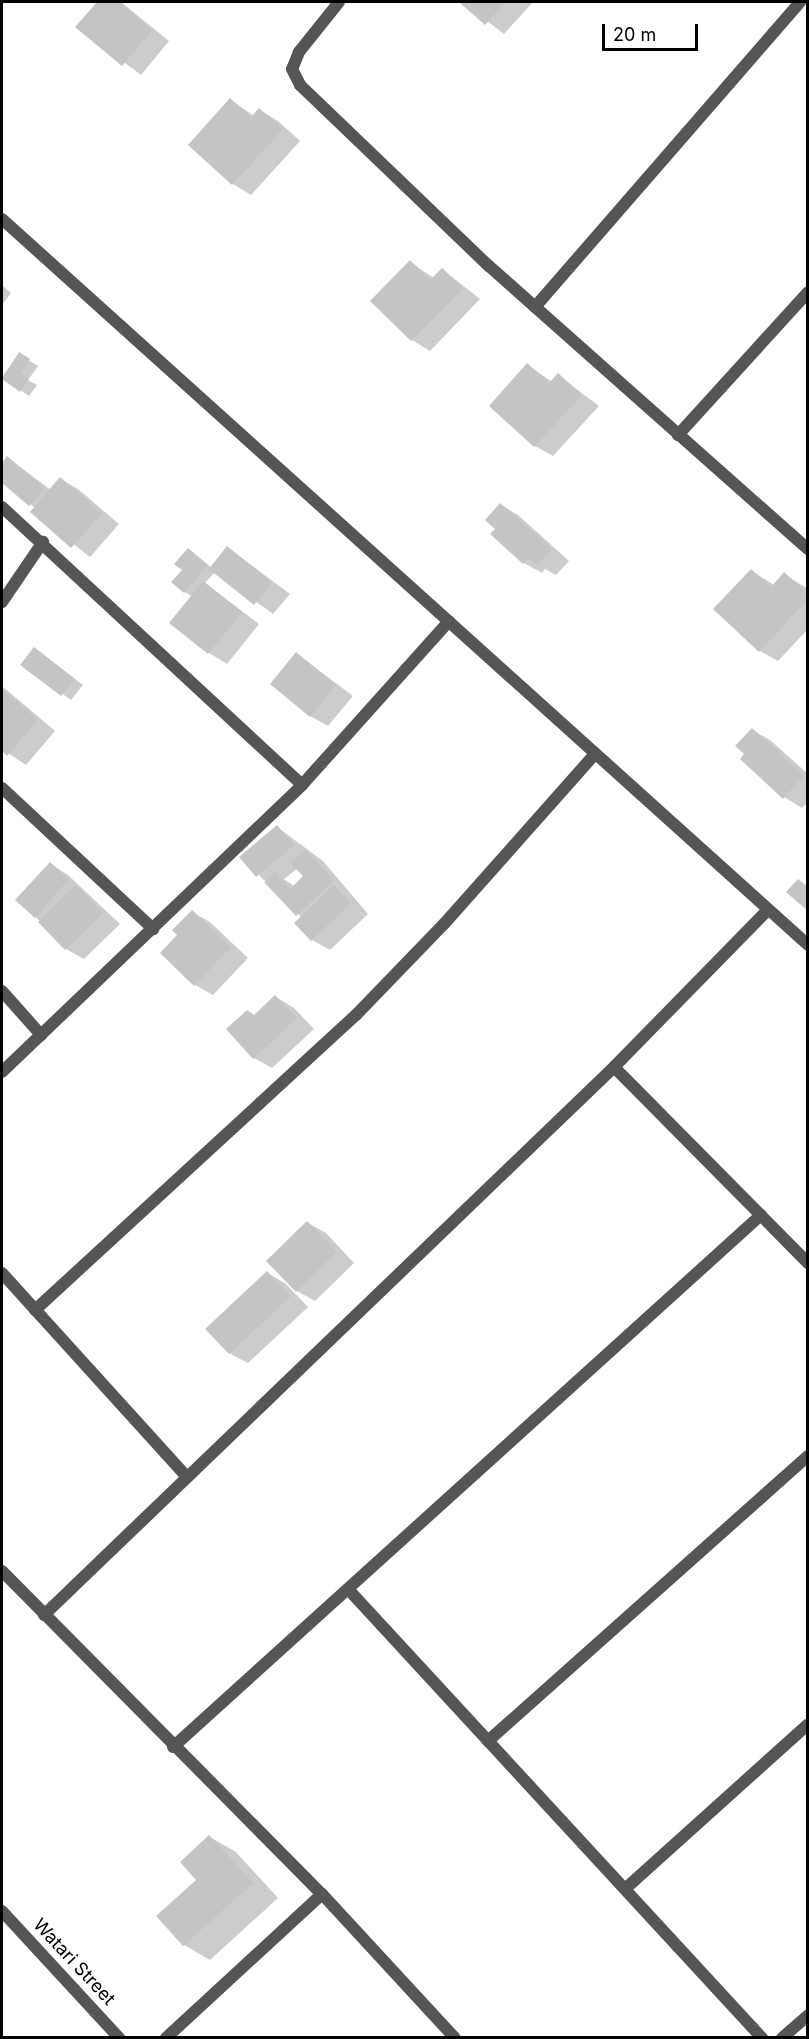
<!DOCTYPE html>
<style>
body{margin:0}
#map{position:relative;width:809px;height:2039px;overflow:hidden;background:#fff;font-family:Inter,sans-serif}
div>[style]{position:absolute}
[style*='--x']{left:calc(var(--x)*1px);top:calc(var(--y)*1px);width:calc(var(--w)*1px);rotate:calc(var(--a)*1deg)}
.shadow>*{inset:0;background:#0003}
.building>*{inset:0;background:#c4c4c4}
.street>*{height:12px;margin:-6px;padding:0 6px;transform-origin:6px;border-radius:6px;background:#555}
span{translate:-50% -50%;white-space:nowrap;text-align:center;line-height:1.15;-webkit-text-stroke:5px #fff;paint-order:stroke}
.street-label{font-size:18px;color:#000}
.frame{position:absolute;inset:0;border:3px solid #000;pointer-events:none}
.scale{position:absolute;left:602px;top:24px;width:96px;height:27px;box-sizing:border-box;border:3px solid #000;border-top:0;padding-left:8px;font-size:18px;line-height:21px;white-space:nowrap;color:#000;-webkit-text-stroke:4px #fff;paint-order:stroke}
</style>
<div id="map">
<div class="shadow">
<i style="clip-path:polygon(99px 2px,121px 2px,169px 41px,141px 75px,77px 27px)"></i>
<i style="clip-path:polygon(462px 2px,533px 2px,504px 34px)"></i>
<i style="clip-path:polygon(231px 100px,254px 116px,260px 110px,278px 121px,300px 141px,251px 195px,233px 184px,190px 145px)"></i>
<i style="clip-path:polygon(410px 262px,434px 278px,442px 269px,480px 299px,430px 351px,412px 340px,372px 301px)"></i>
<i style="clip-path:polygon(2px 285px,11px 293px,2px 305px)"></i>
<i style="clip-path:polygon(19px 354px,38px 366px,28px 380px,37px 385px,29px 396px,2px 377px)"></i>
<i style="clip-path:polygon(528px 365px,552px 382px,558px 375px,599px 406px,553px 456px,535px 446px)"></i>
<i style="clip-path:polygon(8px 458px,51px 490px,60px 479px,78px 489px,119px 524px,90px 557px,32px 512px,35px 508px,2px 481px,2px 465px)"></i>
<i style="clip-path:polygon(500px 504px,518px 515px,569px 561px,556px 575px,545px 569px,542px 573px,524px 563px,497px 529px)"></i>
<i style="clip-path:polygon(228px 548px,290px 594px,273px 614px,215px 572px,205px 583px,259px 624px,227px 664px,209px 653px,192px 596px,185px 592px,184px 570px,188px 549px,212px 568px)"></i>
<i style="clip-path:polygon(752px 571px,774px 585px,784px 574px,808px 589px,808px 629px,778px 661px,760px 651px)"></i>
<i style="clip-path:polygon(35px 649px,83px 685px,71px 700px,22px 664px)"></i>
<i style="clip-path:polygon(297px 654px,353px 696px,328px 726px,310px 716px)"></i>
<i style="clip-path:polygon(2px 686px,55px 731px,26px 765px,2px 749px)"></i>
<i style="clip-path:polygon(752px 730px,770px 740px,808px 774px,808px 802px,802px 808px,784px 797px)"></i>
<i style="clip-path:polygon(evenodd,277px 827px,323px 861px,368px 914px,330px 950px,312px 940px,302px 918px,241px 857px,277px 827px,298px 868px,305px 876px,294px 886px,284px 879px,298px 868px)"></i>
<i style="clip-path:polygon(50px 864px,68px 875px,120px 924px,84px 959px,66px 949px,36px 917px)"></i>
<i style="clip-path:polygon(192px 912px,210px 922px,248px 958px,213px 995px,195px 985px,179px 935px)"></i>
<i style="clip-path:polygon(276px 997px,294px 1008px,314px 1029px,272px 1068px,254px 1058px,255px 1017px)"></i>
<i style="clip-path:polygon(308px 1223px,326px 1233px,354px 1263px,315px 1301px,297px 1291px,268px 1261px)"></i>
<i style="clip-path:polygon(267px 1273px,285px 1283px,308px 1307px,248px 1363px,229px 1353px)"></i>
<i style="clip-path:polygon(210px 1837px,236px 1852px,278px 1898px,210px 1960px,184px 1945px,158px 1916px,198px 1880px)"></i>
</div>
<div class="building">
<i style="clip-path:polygon(97px 2px,119px 2px,152px 30px,122px 66px,75px 27px)"></i>
<i style="clip-path:polygon(459px 2px,506px 2px,485px 25px)"></i>
<i style="clip-path:polygon(230px 98px,251px 117px,259px 108px,283px 129px,232px 185px,188px 145px)"></i>
<i style="clip-path:polygon(410px 260px,430px 280px,442px 268px,463px 288px,411px 341px,370px 301px)"></i>
<i style="clip-path:polygon(19px 352px,30px 359px,21px 373px,29px 379px,20px 392px,2px 379px)"></i>
<i style="clip-path:polygon(527px 363px,549px 383px,558px 373px,582px 395px,534px 447px,489px 406px)"></i>
<i style="clip-path:polygon(7px 456px,45px 488px,29px 506px,2px 483px,2px 463px)"></i>
<i style="clip-path:polygon(60px 477px,102px 513px,71px 548px,30px 512px)"></i>
<i style="clip-path:polygon(500px 503px,552px 549px,537px 566px,528px 558px,523px 564px,490px 534px,495px 529px,485px 520px)"></i>
<i style="clip-path:polygon(227px 546px,272px 582px,254px 605px,209px 569px)"></i>
<i style="clip-path:polygon(188px 548px,208px 565px,184px 593px,171px 582px,182px 570px,174px 564px)"></i>
<i style="clip-path:polygon(751px 569px,771px 587px,784px 572px,808px 594px,808px 599px,759px 652px,713px 609px)"></i>
<i style="clip-path:polygon(203px 581px,242px 612px,208px 654px,169px 623px)"></i>
<i style="clip-path:polygon(34px 647px,75px 679px,61px 696px,20px 665px)"></i>
<i style="clip-path:polygon(296px 652px,336px 685px,310px 717px,270px 684px)"></i>
<i style="clip-path:polygon(2px 689px,38px 720px,7px 756px,2px 751px)"></i>
<i style="clip-path:polygon(752px 728px,804px 775px,783px 799px,740px 759px,744px 754px,735px 746px)"></i>
<i style="clip-path:polygon(277px 825px,294px 845px,256px 877px,239px 857px)"></i>
<i style="clip-path:polygon(305px 849px,334px 880px,296px 916px,264px 882px,275px 872px,290px 889px,303px 876px,290px 863px)"></i>
<i style="clip-path:polygon(50px 862px,69px 879px,35px 918px,15px 900px)"></i>
<i style="clip-path:polygon(798px 879px,808px 887px,808px 911px,786px 892px)"></i>
<i style="clip-path:polygon(76px 885px,103px 913px,65px 950px,38px 922px)"></i>
<i style="clip-path:polygon(334px 885px,351px 903px,311px 941px,294px 923px)"></i>
<i style="clip-path:polygon(192px 910px,231px 947px,194px 986px,160px 953px,177px 935px,172px 930px)"></i>
<i style="clip-path:polygon(275px 995px,297px 1018px,253px 1059px,226px 1029px,247px 1010px,254px 1015px)"></i>
<i style="clip-path:polygon(307px 1221px,337px 1252px,296px 1292px,266px 1261px)"></i>
<i style="clip-path:polygon(267px 1271px,291px 1296px,229px 1354px,205px 1329px)"></i>
<i style="clip-path:polygon(209px 1835px,253px 1883px,183px 1946px,156px 1916px,196px 1880px,180px 1862px)"></i>
</div>
<div class="street">
<i style="--x:339;--y:2;--w:64;--a:128.7"></i>
<i style="--x:299;--y:52;--w:18;--a:112"></i>
<i style="--x:292;--y:69;--w:18;--a:63"></i>
<i style="--x:300;--y:85;--w:262;--a:43.8"></i>
<i style="--x:489;--y:266;--w:426;--a:41.6"></i>
<i style="--x:2;--y:219;--w:1085;--a:42.01"></i>
<i style="--x:535;--y:307;--w:404;--a:-49"></i>
<i style="--x:678;--y:435;--w:193;--a:-47.7"></i>
<i style="--x:2;--y:507;--w:409;--a:42.8"></i>
<i style="--x:2;--y:602;--w:73;--a:-55.7"></i>
<i style="--x:2;--y:788;--w:207;--a:43"></i>
<i style="--x:2;--y:991;--w:59;--a:48.4"></i>
<i style="--x:614;--y:1067;--w:276;--a:45.3"></i>
<i style="--x:2;--y:1072;--w:415;--a:-43.7"></i>
<i style="--x:302;--y:785;--w:220;--a:-48.1"></i>
<i style="--x:2;--y:1273;--w:275;--a:47.8"></i>
<i style="--x:35;--y:1310;--w:436;--a:-42.6"></i>
<i style="--x:356;--y:1015;--w:127;--a:-46"></i>
<i style="--x:444;--y:924;--w:226;--a:-48.4"></i>
<i style="--x:2;--y:1571;--w:455;--a:45.3"></i>
<i style="--x:322;--y:1894;--w:196;--a:47.3"></i>
<i style="--x:348;--y:1589;--w:611;--a:47.32"></i>
<i style="--x:44;--y:1615;--w:791;--a:-43.87"></i>
<i style="--x:614;--y:1067;--w:219;--a:-45.6"></i>
<i style="--x:488;--y:1741;--w:429;--a:-41.7"></i>
<i style="--x:173;--y:1747;--w:793;--a:-42.14"></i>
<i style="--x:625;--y:1889;--w:246;--a:-42"></i>
<i style="--x:2;--y:1911;--w:173;--a:47.3"></i>
<i style="--x:166;--y:2038;--w:212;--a:-42.7"></i>
<i style="--x:782;--y:2038;--w:35;--a:-41"></i>
</div>
<div class="street-label">
<span style="left:74px;top:1962px;rotate:47deg">Watari Street</span>
</div>
<div class="frame"></div>
<div class="scale">20 m</div>
</div>
